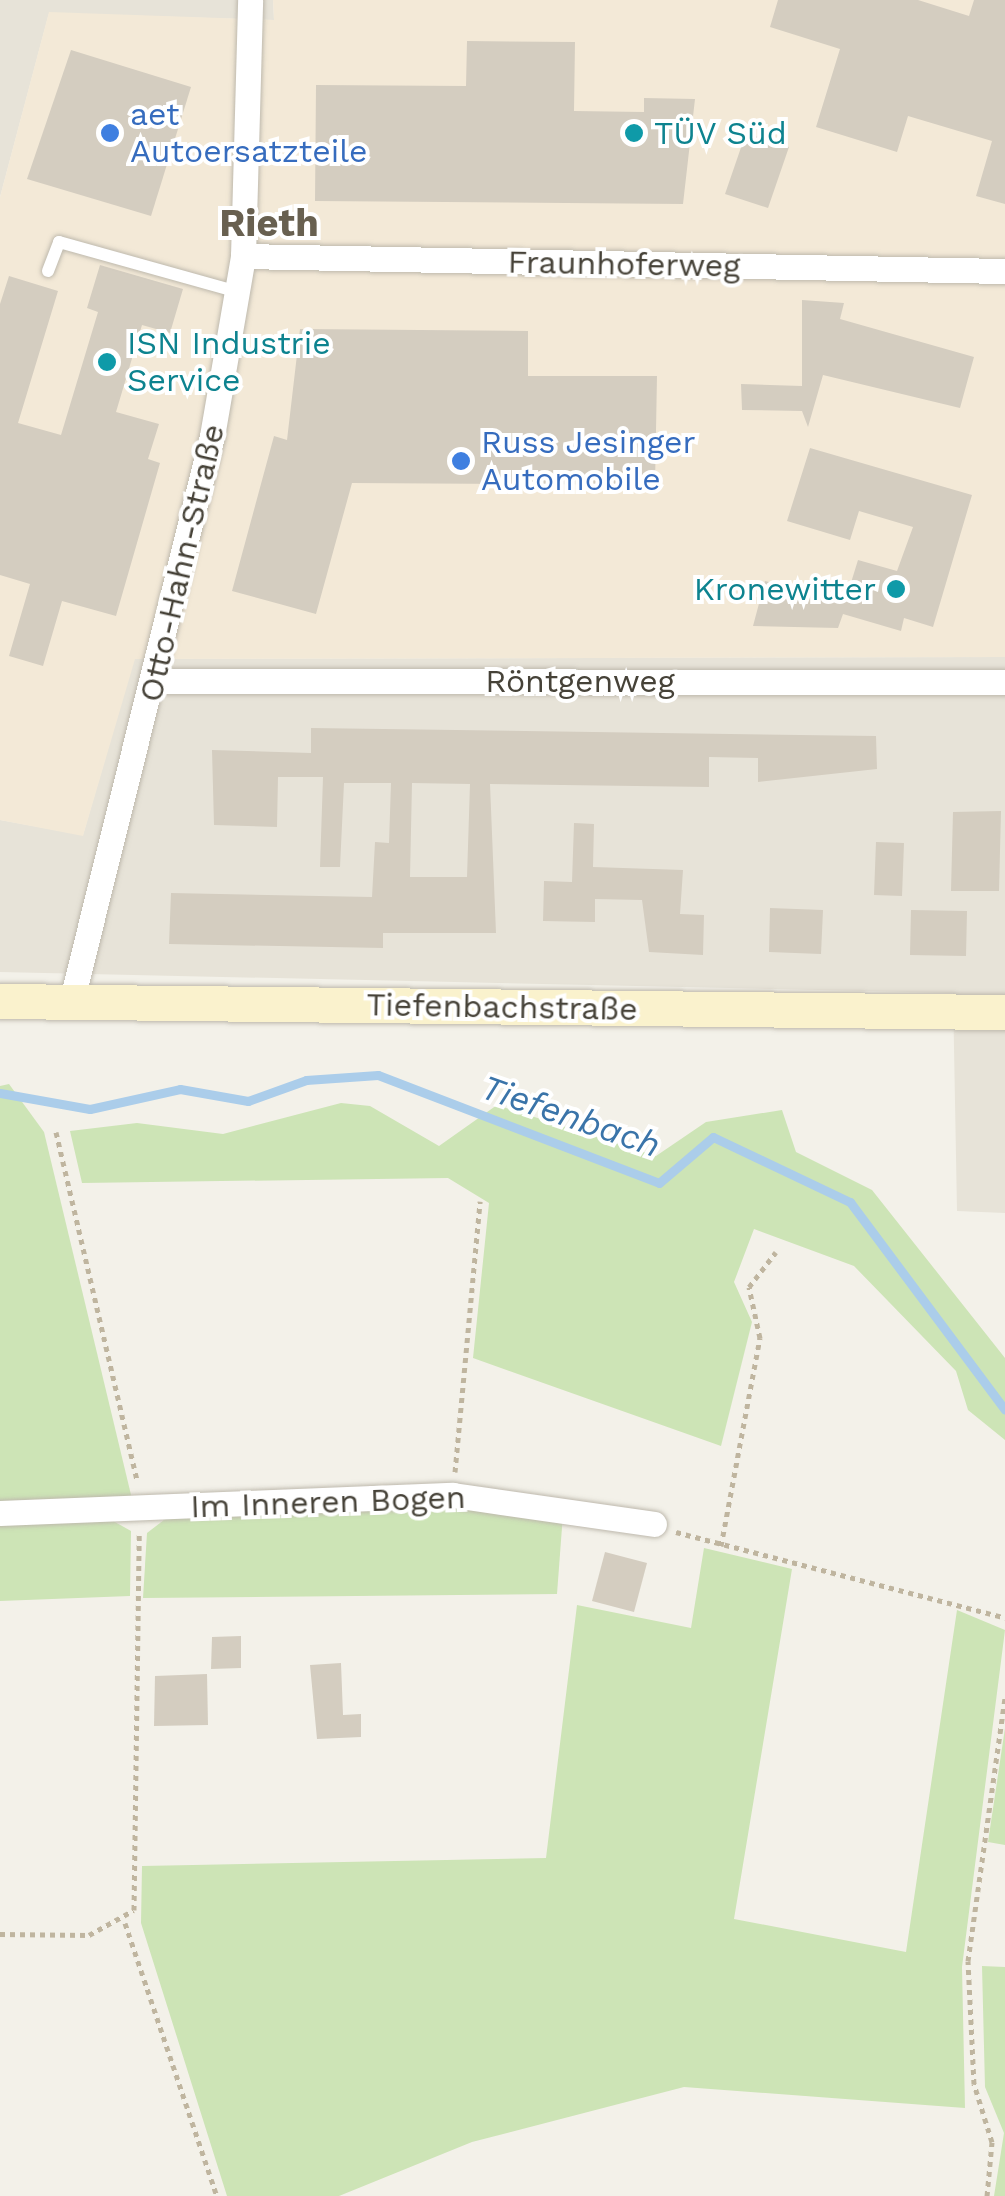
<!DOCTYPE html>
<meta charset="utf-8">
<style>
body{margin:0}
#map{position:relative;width:1005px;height:2196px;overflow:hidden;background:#f3f1e9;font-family:"Work Sans",sans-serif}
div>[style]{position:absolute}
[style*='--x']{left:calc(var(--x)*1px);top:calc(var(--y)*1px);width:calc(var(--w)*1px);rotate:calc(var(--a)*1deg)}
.residential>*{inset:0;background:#e7e3d8}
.commercial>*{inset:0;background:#f3e9d7}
.green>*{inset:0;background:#cde4b6}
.stream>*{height:9px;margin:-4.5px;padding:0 4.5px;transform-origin:4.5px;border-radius:4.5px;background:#abcdea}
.building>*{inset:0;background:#d4cdc0}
.path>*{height:5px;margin-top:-2.5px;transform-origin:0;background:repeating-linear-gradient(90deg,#bfb59f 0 5px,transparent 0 10px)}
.roads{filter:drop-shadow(0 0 2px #beb9ad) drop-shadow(0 0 2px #beb9ad)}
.lane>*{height:12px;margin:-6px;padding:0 6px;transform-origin:6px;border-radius:6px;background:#fff}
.street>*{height:25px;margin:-12.5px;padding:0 12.5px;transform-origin:12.5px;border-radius:12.5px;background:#fff}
.secondary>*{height:35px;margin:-17.5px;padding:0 17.5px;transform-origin:17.5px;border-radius:17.5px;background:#faf2cd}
.dots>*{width:28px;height:28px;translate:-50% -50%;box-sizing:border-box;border:5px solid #fff;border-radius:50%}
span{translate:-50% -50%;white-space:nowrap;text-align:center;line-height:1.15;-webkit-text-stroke:8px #fff;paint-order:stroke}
.shop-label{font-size:32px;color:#366cbe}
.left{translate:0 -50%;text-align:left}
.culture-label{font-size:32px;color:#0d838f}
.right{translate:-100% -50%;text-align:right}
.street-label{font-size:32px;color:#464238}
.water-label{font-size:35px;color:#3a74a9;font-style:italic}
.quarter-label{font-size:38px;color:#686050;font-weight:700}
</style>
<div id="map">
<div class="residential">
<i style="clip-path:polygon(0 0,273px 0,274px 20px,49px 13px,0 197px)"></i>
<i style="clip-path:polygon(1005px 657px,1005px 1213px,957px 1211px,953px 993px,0 972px,0 820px,83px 835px,134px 659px)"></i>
</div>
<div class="commercial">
<i style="clip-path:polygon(273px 0,1005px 0,1005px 657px,135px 659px,83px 836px,0 820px,0 197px,49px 12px,274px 20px)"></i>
</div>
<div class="green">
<i style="clip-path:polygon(9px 1084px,44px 1132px,132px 1499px,0 1501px,0 1086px)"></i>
<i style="clip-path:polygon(341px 1103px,370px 1106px,439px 1146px,497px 1105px,656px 1156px,706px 1122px,782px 1110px,796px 1152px,872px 1190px,1005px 1358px,1005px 1440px,968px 1410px,956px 1371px,854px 1266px,754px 1229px,734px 1282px,752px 1322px,721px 1446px,473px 1358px,489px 1203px,448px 1178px,82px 1183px,70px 1131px,137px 1123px,223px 1134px)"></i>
<i style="clip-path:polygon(487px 1504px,563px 1514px,557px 1594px,143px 1598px,147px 1533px,173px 1513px)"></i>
<i style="clip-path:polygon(106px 1517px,131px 1531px,130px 1596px,0 1601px,0 1520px)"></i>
<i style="clip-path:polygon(704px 1548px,792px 1569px,734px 1919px,906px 1952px,957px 1610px,1005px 1630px,962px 1967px,965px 2108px,684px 2087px,472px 2142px,339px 2196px,227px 2196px,141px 1923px,142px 1866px,546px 1858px,577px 1605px,691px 1628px)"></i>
<i style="clip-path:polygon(1005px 1728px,1005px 1845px,988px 1842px)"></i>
<i style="clip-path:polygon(982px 1966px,1005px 1967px,1005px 2196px,994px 2196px,1004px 2133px,985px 2087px)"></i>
</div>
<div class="stream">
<i style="--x:0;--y:1093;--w:91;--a:10.1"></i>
<i style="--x:90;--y:1109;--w:92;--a:-12.5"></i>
<i style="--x:180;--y:1089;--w:69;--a:10"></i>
<i style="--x:248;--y:1101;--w:62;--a:-19.9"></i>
<i style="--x:306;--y:1080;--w:72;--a:-4"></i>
<i style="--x:378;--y:1075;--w:301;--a:21"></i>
<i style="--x:659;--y:1183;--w:71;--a:-40.4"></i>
<i style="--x:713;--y:1137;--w:152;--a:25.4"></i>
<i style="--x:850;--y:1202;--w:259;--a:53.3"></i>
</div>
<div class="building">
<i style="clip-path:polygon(778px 0,918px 0,969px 16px,974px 0,1005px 0,1005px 204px,976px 196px,992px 141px,908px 116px,897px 152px,816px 127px,840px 49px,770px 27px)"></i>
<i style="clip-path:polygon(467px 41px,575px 42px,574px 111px,644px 112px,644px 98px,695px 99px,683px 204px,315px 201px,316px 85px,466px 86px)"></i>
<i style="clip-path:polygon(71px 50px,191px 87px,151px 216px,27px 179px)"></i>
<i style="clip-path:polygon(746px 133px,789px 147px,768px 208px,725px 194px)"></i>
<i style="clip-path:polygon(100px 265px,183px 289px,170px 333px,142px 325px,116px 412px,159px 424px,148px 459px,160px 463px,116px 616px,62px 601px,43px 666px,9px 656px,30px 584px,0 575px,0 304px,9px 276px,58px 291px,18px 423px,61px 435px,98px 312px,87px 308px)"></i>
<i style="clip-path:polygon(802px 300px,844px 303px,840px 319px,974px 357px,960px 408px,823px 375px,808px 427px,802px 411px,742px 410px,741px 384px,802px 386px)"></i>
<i style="clip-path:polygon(300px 329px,528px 331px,528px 376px,657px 376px,655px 485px,352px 483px,316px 614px,232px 591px,274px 436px,287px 440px)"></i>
<i style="clip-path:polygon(810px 448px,972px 495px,933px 627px,904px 618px,901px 631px,843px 614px,838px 628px,753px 626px,765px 581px,845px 602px,858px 560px,897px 571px,913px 527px,859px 511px,850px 540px,787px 521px)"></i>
<i style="clip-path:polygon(evenodd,311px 728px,876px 736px,877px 769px,758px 782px,758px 758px,709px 757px,709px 787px,490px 784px,496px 933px,383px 933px,383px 948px,169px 944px,171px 893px,372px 897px,375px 842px,389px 843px,391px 783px,344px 783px,340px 867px,320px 867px,323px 777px,278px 777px,277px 827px,214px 825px,212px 750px,311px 753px,311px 728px,412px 783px,470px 784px,467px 877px,410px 877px,412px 783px)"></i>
<i style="clip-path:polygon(1001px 811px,999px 891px,951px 891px,953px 812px)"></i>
<i style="clip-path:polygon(574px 823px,594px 824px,593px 867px,683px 870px,680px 914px,704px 915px,703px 955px,649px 952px,642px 900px,595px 899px,595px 922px,543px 921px,544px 881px,572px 882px)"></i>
<i style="clip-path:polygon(876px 842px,904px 843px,902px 896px,874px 895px)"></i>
<i style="clip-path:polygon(770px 908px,823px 910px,821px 954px,769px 952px)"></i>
<i style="clip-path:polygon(911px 910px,967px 911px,966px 956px,910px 955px)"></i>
<i style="clip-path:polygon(605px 1552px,647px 1563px,634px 1612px,592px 1601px)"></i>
<i style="clip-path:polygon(241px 1636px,241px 1668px,211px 1669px,212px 1637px)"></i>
<i style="clip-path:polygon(341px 1663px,343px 1715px,361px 1714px,361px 1737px,317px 1739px,310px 1665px)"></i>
<i style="clip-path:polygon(207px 1674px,208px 1725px,154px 1726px,155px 1676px)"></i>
</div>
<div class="path">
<i style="--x:56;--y:1132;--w:358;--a:76.9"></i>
<i style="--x:455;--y:1472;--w:272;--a:-84.7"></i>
<i style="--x:676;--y:1532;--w:340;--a:14.6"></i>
<i style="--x:721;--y:1546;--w:212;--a:-79.4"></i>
<i style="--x:760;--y:1338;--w:52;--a:-102.2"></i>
<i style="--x:749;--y:1287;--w:44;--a:-52.4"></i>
<i style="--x:125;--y:1923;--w:288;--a:71.4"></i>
<i style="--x:0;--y:1934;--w:89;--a:0.6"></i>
<i style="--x:89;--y:1935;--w:51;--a:-29.1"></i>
<i style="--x:134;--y:1910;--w:378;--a:-89.2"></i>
<i style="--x:987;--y:2196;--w:54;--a:-84.7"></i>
<i style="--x:992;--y:2142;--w:61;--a:-107.2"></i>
<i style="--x:974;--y:2084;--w:123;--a:-92.8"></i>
<i style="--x:968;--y:1961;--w:267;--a:-82"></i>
</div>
<div class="roads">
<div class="lane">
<i style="--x:48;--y:271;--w:31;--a:-69"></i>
<i style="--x:59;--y:242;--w:186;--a:15.6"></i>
</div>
<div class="street">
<i style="--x:243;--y:256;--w:762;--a:1.13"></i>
<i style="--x:156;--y:681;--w:849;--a:0.07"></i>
<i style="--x:72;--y:999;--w:580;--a:-76.04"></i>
<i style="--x:212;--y:436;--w:183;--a:-80.2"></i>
<i style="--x:243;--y:256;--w:256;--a:-88.4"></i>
<i style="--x:0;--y:1513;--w:453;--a:-2.3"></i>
<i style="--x:453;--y:1495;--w:203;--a:8.2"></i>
</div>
<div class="secondary">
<i style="--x:0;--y:1001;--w:1005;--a:0.63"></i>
</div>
</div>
<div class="dots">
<i style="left:110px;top:133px;background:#3f7fe0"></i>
<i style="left:634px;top:133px;background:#0f9aa8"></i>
<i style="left:107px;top:362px;background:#0f9aa8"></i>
<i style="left:461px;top:461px;background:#3f7fe0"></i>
<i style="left:896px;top:589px;background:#0f9aa8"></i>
</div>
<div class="shop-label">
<span class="left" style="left:130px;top:133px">aet<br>Autoersatzteile</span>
<span class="left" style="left:481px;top:461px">Russ Jesinger<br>Automobile</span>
</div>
<div class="culture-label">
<span class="left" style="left:654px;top:133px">TÜV Süd</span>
<span class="left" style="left:127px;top:362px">ISN Industrie<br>Service</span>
<span class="right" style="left:876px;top:589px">Kronewitter</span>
</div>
<div class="street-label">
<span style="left:624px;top:264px;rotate:1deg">Fraunhoferweg</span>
<span style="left:182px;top:563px;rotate:-77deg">Otto-Hahn-Straße</span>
<span style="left:580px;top:681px">Röntgenweg</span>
<span style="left:502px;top:1007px;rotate:1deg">Tiefenbachstraße</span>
<span style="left:328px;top:1502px;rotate:-2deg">Im Inneren Bogen</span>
</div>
<div class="water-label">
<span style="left:571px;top:1116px;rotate:19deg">Tiefenbach</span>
</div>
<div class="quarter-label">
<span style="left:269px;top:224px">Rieth</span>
</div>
</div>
